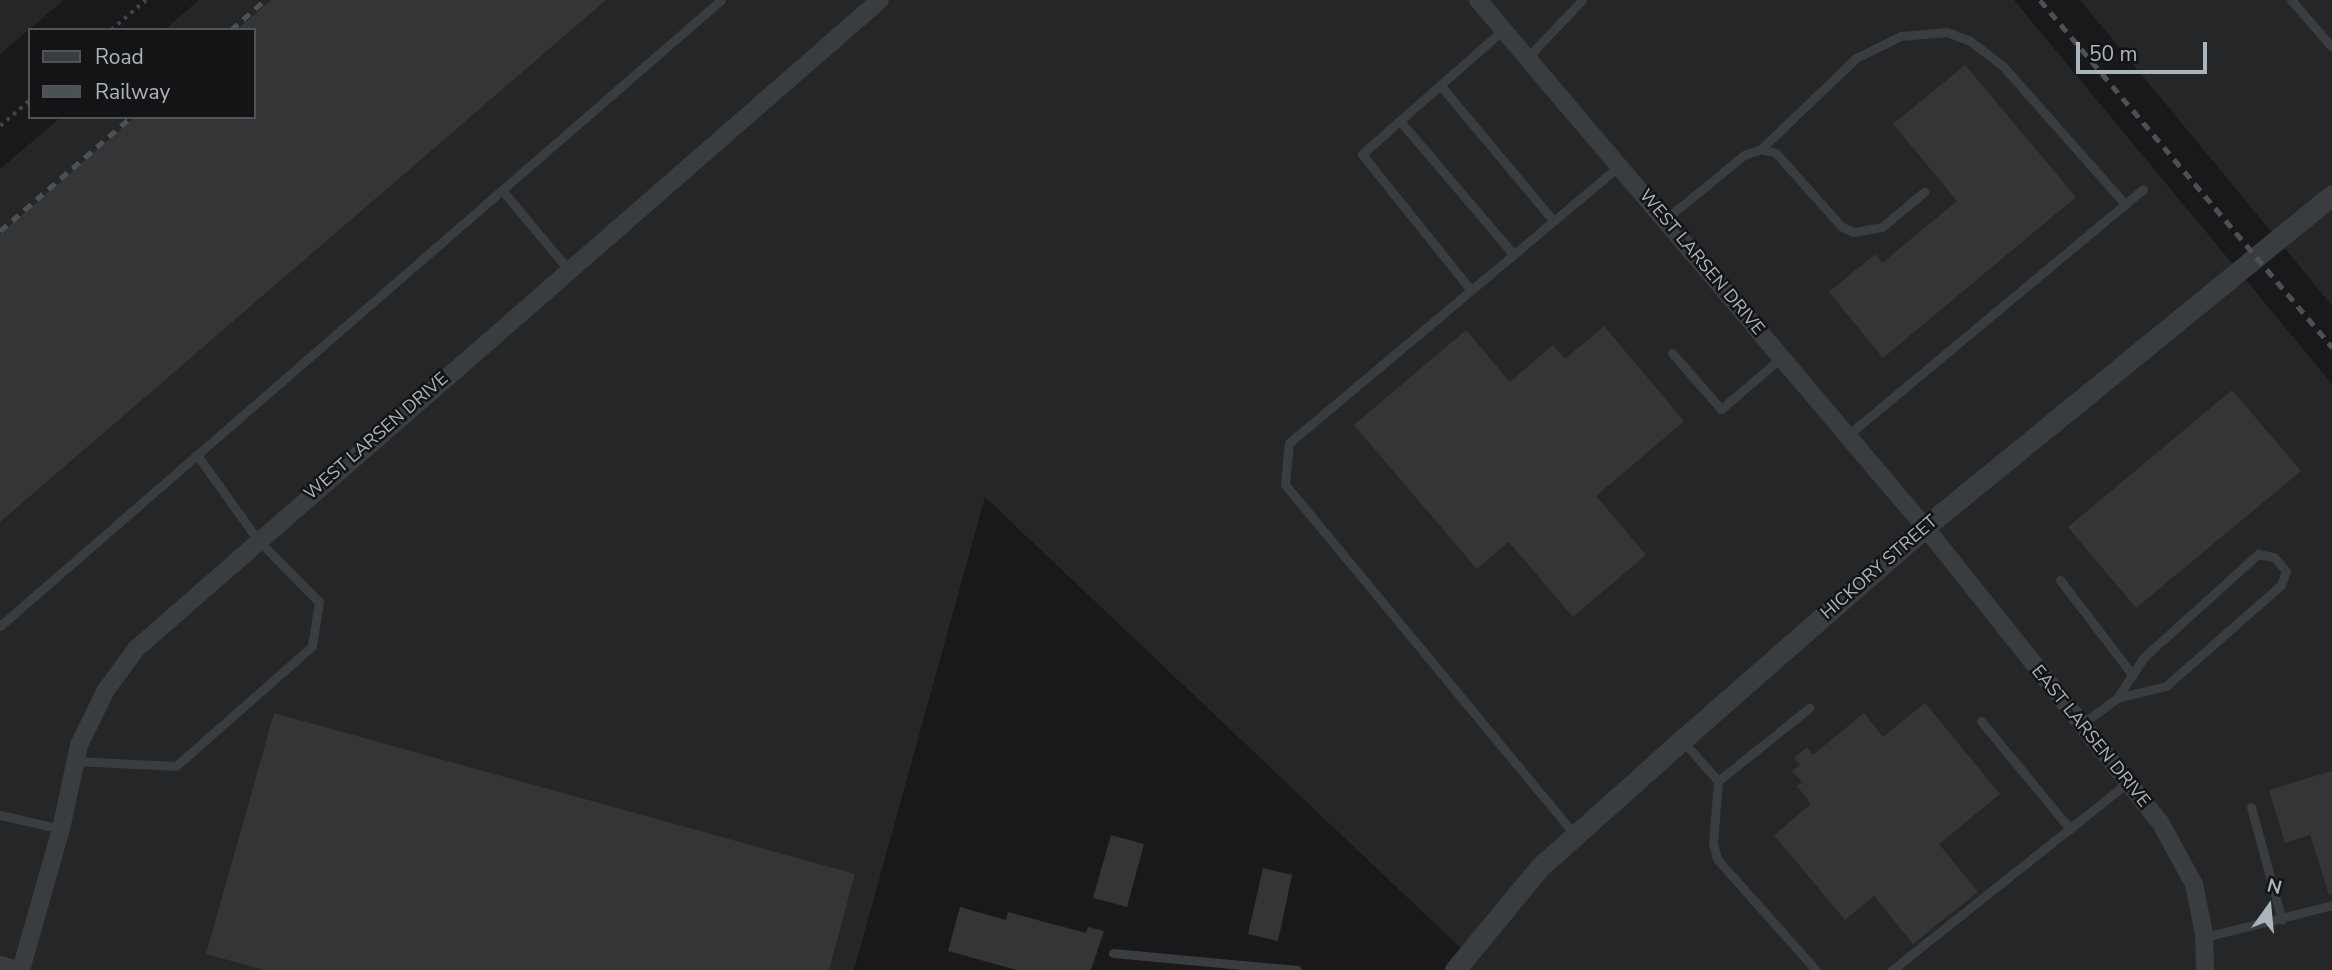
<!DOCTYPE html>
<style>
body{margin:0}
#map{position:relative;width:2332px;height:970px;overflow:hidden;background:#19191b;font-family:"Nunito Sans",sans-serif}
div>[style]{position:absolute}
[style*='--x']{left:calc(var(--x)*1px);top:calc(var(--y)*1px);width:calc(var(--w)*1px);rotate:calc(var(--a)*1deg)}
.built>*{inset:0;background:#242628}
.building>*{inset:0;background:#343537}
.path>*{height:3.5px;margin-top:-1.75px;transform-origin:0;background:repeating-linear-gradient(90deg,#3f4447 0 3.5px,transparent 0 8.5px)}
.service>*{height:9px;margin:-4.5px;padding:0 4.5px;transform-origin:4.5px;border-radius:4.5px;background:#393d40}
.minor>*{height:18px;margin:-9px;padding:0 9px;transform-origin:9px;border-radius:9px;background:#393d40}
.tertiary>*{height:21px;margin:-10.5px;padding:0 10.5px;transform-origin:10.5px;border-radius:10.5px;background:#393d40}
.rail>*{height:5px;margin-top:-2.5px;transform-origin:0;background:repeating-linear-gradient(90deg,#4c5155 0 9px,transparent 0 16px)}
span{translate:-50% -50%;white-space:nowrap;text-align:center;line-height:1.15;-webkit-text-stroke:5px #141416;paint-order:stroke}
.street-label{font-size:18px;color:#aab5bb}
.legend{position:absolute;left:28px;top:28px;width:228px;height:91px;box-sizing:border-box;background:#141416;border:2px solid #505458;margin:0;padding:9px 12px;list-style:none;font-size:21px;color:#aab5bb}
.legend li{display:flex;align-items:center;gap:14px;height:35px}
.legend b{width:35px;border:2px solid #505458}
.north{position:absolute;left:2234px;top:872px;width:70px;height:70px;-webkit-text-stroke:5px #141416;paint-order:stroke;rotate:15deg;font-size:19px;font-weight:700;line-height:28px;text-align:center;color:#aab5bb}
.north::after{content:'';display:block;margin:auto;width:24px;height:32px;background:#aab5bb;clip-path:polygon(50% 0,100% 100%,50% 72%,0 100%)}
.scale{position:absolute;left:2076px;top:42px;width:131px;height:32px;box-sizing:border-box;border:4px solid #aab5bb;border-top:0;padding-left:9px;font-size:21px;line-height:24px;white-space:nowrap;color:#aab5bb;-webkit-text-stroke:5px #141416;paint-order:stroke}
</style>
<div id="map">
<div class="built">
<i style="clip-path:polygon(0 0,64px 0,0 54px)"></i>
<i style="clip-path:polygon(199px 0,2014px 0,2332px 384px,2332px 970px,1455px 970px,1466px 953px,985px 497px,854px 970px,17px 970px,0 965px,0 169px,61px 117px,254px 117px,254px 30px,164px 30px)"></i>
<i style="clip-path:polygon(2080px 0,2332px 0,2332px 306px,2298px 264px)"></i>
</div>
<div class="building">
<i style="clip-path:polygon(271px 0,606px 0,0 522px,0 234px,135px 117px,254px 117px,254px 30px,237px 30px)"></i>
<i style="clip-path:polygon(1965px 65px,2076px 197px,1883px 358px,1829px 292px,1875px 254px,1882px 263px,1957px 201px,1893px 124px)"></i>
<i style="clip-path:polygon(1604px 326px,1684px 421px,1596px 496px,1646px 555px,1573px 617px,1509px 542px,1477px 569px,1354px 425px,1466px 330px,1510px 382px,1553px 345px,1565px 359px)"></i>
<i style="clip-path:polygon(2232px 390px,2301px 471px,2136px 608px,2068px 527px)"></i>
<i style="clip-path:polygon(1925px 703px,2000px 794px,1939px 844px,1978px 892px,1913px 944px,1874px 896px,1845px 920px,1774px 835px,1811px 804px,1797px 786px,1802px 782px,1792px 771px,1800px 765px,1794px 758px,1807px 747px,1813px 755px,1864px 713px,1883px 737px)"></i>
<i style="clip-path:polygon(274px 713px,855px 874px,829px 970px,264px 970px,206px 954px)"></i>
<i style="clip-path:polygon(2332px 771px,2332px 895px,2329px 895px,2310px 835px,2285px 843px,2269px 790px)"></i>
<i style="clip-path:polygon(1111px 835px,1144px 844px,1127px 907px,1093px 898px)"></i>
<i style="clip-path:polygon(1263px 868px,1292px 875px,1278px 941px,1248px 934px)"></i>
<i style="clip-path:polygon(960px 907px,1006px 920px,1008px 912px,1086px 933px,1088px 927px,1104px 931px,1091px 970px,1017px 970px,948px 951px)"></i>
</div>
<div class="path">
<i style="--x:111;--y:30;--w:46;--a:-40.6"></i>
<i style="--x:0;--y:126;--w:40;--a:-41"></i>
</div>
<div class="service">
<i style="--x:2291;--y:0;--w:62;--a:48.9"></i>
<i style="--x:1529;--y:56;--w:77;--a:-46.6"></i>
<i style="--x:1440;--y:85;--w:176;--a:50.1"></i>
<i style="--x:1400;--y:121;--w:175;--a:49.6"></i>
<i style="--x:1761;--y:149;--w:132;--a:-43.8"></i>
<i style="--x:1856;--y:58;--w:50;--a:-26.1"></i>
<i style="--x:1901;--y:36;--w:46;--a:-5"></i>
<i style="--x:1947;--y:32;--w:25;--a:21"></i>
<i style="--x:1970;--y:41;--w:40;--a:37"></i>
<i style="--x:2002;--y:65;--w:186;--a:48.5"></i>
<i style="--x:502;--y:190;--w:102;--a:50.2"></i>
<i style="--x:1666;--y:219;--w:101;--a:-39.4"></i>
<i style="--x:1744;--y:155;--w:18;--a:-19"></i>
<i style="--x:1761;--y:149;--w:16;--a:15"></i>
<i style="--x:1776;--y:153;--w:99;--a:48.3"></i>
<i style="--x:1842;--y:227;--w:13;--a:23"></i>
<i style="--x:1854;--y:232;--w:28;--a:-10"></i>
<i style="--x:1882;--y:227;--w:55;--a:-39.8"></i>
<i style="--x:1470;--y:289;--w:173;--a:-128.7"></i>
<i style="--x:1362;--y:154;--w:189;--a:-41.4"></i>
<i style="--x:1672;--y:353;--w:74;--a:48.8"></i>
<i style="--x:1721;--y:409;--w:80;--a:-40.4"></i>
<i style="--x:1848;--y:435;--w:384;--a:-39.8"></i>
<i style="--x:2060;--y:580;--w:117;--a:52.6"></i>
<i style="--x:0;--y:626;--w:955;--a:-40.97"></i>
<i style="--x:1981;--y:721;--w:140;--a:50.5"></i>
<i style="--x:2082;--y:724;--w:44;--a:-36.6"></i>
<i style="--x:2117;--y:698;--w:49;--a:-56.6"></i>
<i style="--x:2144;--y:657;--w:154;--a:-42.1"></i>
<i style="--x:2258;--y:554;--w:16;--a:11"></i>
<i style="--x:2274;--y:557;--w:18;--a:49"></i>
<i style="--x:2286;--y:571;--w:15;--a:110"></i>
<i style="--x:2281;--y:585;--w:153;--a:138.7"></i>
<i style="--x:2166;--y:686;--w:50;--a:166.2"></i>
<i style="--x:1682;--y:740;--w:55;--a:48.7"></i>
<i style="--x:1718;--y:781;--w:62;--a:94.6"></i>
<i style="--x:1713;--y:843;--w:16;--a:76"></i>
<i style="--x:1717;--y:859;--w:149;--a:48.3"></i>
<i style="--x:74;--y:761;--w:102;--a:2.8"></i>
<i style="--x:176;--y:766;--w:181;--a:-41.4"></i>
<i style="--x:312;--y:646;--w:45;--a:-81"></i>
<i style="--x:319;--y:602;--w:87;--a:-134.5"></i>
<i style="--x:258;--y:540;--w:105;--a:-125.7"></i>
<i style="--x:1718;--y:781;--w:117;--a:-38.7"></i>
<i style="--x:2251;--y:807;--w:117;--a:74.7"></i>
<i style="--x:0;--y:815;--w:63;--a:12.9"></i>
<i style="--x:1575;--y:835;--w:455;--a:-129.6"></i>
<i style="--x:1285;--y:484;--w:41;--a:-84.4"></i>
<i style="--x:1289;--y:443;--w:431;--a:-40"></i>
<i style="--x:2205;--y:937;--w:131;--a:-14.1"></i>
<i style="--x:1113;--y:953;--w:185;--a:5.3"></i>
<i style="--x:1892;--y:970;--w:302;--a:-38.5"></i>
</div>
<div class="minor">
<i style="--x:1478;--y:0;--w:691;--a:49.7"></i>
<i style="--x:1925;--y:527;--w:377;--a:51.5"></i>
<i style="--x:2160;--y:822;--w:71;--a:61.3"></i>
<i style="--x:2194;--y:884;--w:51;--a:78.7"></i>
<i style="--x:2204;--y:934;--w:36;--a:88"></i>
<i style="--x:0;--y:965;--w:18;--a:16"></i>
<i style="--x:21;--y:970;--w:147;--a:-74.2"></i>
<i style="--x:61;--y:829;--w:86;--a:-77.9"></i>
<i style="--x:79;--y:745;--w:61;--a:-63.9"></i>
<i style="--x:106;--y:690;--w:51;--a:-53.8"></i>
<i style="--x:136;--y:649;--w:987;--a:-41.1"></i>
</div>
<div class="tertiary">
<i style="--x:1455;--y:970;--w:134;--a:-50.5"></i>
<i style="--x:1540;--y:867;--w:191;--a:-41.8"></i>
<i style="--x:1682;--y:740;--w:323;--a:-41.2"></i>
<i style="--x:1925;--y:527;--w:525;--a:-39.2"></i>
</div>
<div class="rail">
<i style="--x:2040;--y:0;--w:454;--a:49.9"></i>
<i style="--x:231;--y:30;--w:45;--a:-41.4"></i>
<i style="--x:0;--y:231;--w:174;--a:-41"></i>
</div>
<div class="street-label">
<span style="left:1702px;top:262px;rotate:50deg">WEST LARSEN DRIVE</span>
<span style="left:376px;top:436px;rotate:-41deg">WEST LARSEN DRIVE</span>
<span style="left:1879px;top:567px;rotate:-41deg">HICKORY STREET</span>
<span style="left:2091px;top:736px;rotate:51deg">EAST LARSEN DRIVE</span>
</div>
<ul class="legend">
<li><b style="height:9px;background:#393d40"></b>Road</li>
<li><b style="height:9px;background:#4c5155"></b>Railway</li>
</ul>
<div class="north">N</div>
<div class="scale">50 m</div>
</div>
